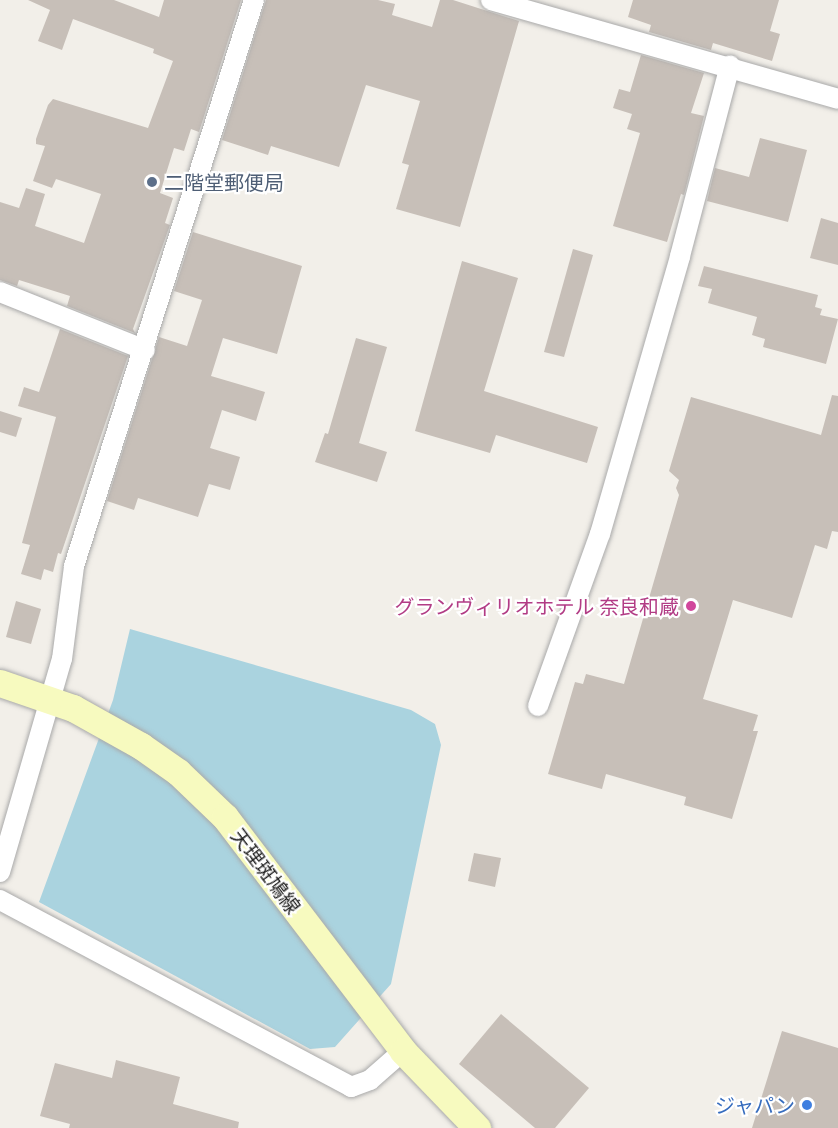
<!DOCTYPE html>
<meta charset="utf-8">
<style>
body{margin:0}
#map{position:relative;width:838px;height:1128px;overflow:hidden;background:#f2efe9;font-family:"Exo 2","Noto Sans JP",sans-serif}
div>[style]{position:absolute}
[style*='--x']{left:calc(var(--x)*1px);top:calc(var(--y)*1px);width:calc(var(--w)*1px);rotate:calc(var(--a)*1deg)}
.water>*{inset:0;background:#aad3df}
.building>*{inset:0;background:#c7bfb8}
.roads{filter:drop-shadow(0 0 2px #a9a9a9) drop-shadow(0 0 2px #a9a9a9)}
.street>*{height:20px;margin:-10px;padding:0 10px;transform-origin:10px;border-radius:10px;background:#fff}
.secondary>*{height:27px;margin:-13.5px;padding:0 13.5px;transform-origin:13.5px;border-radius:13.5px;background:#f7fabf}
.dots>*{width:16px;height:16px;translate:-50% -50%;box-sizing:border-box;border:3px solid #fff;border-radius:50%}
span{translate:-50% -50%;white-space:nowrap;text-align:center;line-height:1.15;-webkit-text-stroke:4.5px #fff;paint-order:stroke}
.service-label{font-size:20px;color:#4e5e75}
.left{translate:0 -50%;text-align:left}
.hotel-label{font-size:20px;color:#b23c85}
.right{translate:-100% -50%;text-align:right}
.street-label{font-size:20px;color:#222}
.shop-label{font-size:20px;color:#366cbe}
</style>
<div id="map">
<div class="water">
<i style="clip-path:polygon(130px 629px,411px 710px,435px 724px,441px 745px,391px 984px,335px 1047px,310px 1049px,39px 902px,113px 700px)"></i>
</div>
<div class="building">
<i style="clip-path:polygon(28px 0,114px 0,159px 17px,164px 0,241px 0,199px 132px,191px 129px,184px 151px,174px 148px,160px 193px,173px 198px,165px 223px,170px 225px,133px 329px,135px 333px,67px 306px,70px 296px,19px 280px,17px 286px,0 280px,0 202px,19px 208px,26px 188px,45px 194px,35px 226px,84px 243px,101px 194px,56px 179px,52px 188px,33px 181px,45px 146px,36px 144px,36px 139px,48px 105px,53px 99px,148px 128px,173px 61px,153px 53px,154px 49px,73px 19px,62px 50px,38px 41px,50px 10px)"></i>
<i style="clip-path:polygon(266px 0,378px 0,395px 4px,392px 15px,432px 27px,440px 0,453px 0,519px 21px,460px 227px,396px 209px,409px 165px,402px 163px,420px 101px,366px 85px,339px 167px,271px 146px,268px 155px,222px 140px)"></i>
<i style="clip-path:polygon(633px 0,779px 0,770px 31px,780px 34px,772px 61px,713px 43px,711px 50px,649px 32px,651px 25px,628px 17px)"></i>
<i style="clip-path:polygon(641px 55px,704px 73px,691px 113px,704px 116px,684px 195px,681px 194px,667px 242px,613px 226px,640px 133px,627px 129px,632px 114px,613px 108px,619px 89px,630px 92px)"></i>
<i style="clip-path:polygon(760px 138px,807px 150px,788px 222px,707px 201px,715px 168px,749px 177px)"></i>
<i style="clip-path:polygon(821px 218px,838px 223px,838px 265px,810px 258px)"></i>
<i style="clip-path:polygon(193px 232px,302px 266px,277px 354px,223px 338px,211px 376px,265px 392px,256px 421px,222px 410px,210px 448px,240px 457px,230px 490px,209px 484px,198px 517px,138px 498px,134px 510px,107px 501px,159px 337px,187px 346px,202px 300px,174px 291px)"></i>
<i style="clip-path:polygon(573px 249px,593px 255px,564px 357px,544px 352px)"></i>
<i style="clip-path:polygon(462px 261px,518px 278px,484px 391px,598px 427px,587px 463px,496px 435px,490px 453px,415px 431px)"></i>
<i style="clip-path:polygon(704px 266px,818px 295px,815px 307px,822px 309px,820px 315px,838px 319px,826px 364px,763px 347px,765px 339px,752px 335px,757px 317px,708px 303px,712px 289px,698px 286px)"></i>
<i style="clip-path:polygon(60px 329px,128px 356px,61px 554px,58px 553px,53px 572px,44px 569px,41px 580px,21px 574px,30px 545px,22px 543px,56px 417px,18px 406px,24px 387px,39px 392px)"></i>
<i style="clip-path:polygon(356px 338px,387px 347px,359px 443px,387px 452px,377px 482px,315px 462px,325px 433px,328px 434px)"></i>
<i style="clip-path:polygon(832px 395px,838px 396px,838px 532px,832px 531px,827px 549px,815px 545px,792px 618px,733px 600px,703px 699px,758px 715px,753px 731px,758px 731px,732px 819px,684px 805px,686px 797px,606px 774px,602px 789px,548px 774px,575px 682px,583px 684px,586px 674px,624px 684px,679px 495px,676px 488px,679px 480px,669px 471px,691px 397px,821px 435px)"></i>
<i style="clip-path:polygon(0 411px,22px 418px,16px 437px,0 432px)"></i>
<i style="clip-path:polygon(16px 601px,41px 609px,31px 644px,6px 637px)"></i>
<i style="clip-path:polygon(474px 853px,501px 858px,495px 887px,468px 881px)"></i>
<i style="clip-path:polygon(501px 1014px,589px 1088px,555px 1128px,535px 1128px,459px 1064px)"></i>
<i style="clip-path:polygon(782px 1031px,838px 1048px,838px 1128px,752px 1128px)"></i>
<i style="clip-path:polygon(116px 1060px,180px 1077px,173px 1104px,239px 1122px,238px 1128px,69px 1128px,70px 1124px,40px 1116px,55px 1063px,112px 1078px)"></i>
</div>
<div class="roads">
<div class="street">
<i style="--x:491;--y:0;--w:361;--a:15.9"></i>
<i style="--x:0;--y:292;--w:156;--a:21.8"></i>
<i style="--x:538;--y:706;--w:183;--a:-70.2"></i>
<i style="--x:600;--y:534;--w:289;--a:-73.9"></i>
<i style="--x:680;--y:256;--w:197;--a:-75.3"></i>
<i style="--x:0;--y:872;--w:222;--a:-73.8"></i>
<i style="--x:62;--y:659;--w:94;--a:-82.6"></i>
<i style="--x:74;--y:566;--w:594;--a:-72.36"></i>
<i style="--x:0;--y:900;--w:398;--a:28"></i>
<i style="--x:351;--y:1087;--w:20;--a:-20"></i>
<i style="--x:370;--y:1080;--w:44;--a:-41.3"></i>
</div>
<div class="secondary">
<i style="--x:0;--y:683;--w:77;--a:18.9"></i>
<i style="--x:73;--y:708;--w:78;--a:29.2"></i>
<i style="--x:141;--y:746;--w:45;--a:35.1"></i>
<i style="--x:178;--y:772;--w:65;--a:43.8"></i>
<i style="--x:225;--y:817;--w:294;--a:52.7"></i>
<i style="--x:403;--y:1051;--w:107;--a:46.1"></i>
</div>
</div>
<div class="dots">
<i style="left:152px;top:182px;background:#5c6f8a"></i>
<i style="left:691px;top:606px;background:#d1479c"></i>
<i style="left:807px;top:1105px;background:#3f7fe0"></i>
</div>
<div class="service-label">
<span class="left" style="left:164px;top:182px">二階堂郵便局</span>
</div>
<div class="hotel-label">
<span class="right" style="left:679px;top:606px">グランヴィリオホテル 奈良和蔵</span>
</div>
<div class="street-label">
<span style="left:266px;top:871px;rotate:53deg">天理斑鳩線</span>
</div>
<div class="shop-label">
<span class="right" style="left:795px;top:1105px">ジャパン</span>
</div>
</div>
